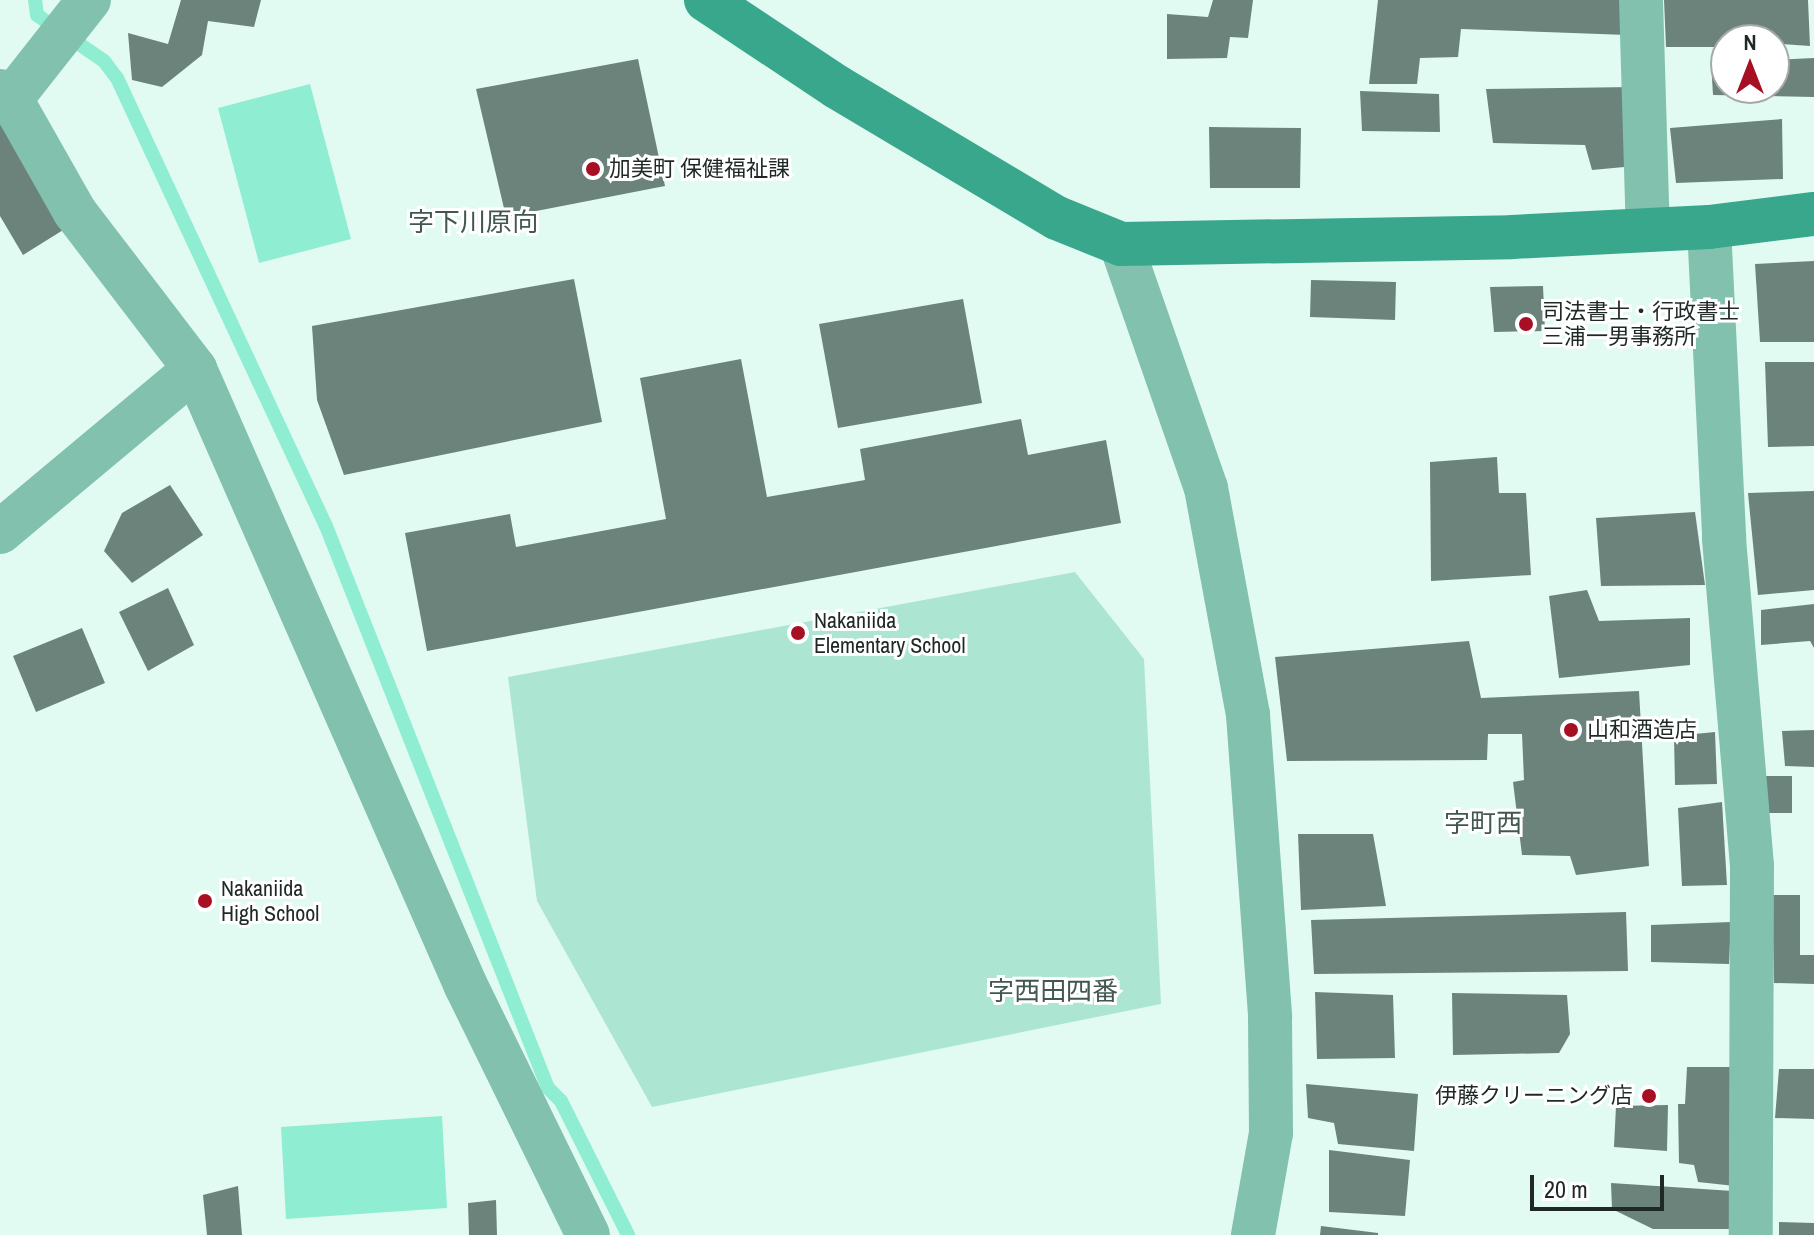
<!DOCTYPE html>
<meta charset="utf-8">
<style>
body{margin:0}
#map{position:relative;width:1814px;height:1235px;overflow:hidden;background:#e2fbf2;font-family:"Archivo Narrow","Noto Sans JP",sans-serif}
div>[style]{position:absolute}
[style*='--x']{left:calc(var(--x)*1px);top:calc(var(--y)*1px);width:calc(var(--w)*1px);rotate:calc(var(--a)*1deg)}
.green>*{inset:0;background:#ace6d3}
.water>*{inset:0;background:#8fedd1}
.stream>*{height:14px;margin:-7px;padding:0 7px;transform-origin:7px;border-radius:7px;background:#8fedd1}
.building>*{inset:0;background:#6c837b}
.street>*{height:44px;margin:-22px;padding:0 22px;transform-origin:22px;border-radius:22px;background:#82c1ae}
.secondary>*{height:44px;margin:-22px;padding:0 22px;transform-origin:22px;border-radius:22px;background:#39a78c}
.dots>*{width:22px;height:22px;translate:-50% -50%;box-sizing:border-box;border:4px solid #fff;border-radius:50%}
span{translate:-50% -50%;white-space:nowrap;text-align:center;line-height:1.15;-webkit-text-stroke:6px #fff;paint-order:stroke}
.poi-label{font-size:22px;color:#1e2825}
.left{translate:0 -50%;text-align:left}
.right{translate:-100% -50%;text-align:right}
.quarter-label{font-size:26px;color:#425751}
.north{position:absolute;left:1710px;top:24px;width:80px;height:80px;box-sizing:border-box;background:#fff;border:2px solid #a5a9a8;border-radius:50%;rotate:0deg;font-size:22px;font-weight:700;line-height:32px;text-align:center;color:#1e2825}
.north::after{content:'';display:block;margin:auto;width:28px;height:36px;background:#a70f23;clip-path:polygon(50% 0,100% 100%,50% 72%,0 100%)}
.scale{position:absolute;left:1530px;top:1175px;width:134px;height:36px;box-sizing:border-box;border:4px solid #1e2825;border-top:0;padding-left:10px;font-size:24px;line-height:28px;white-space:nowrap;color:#1e2825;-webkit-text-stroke:6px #fff;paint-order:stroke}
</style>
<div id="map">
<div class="green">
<i style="clip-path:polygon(1075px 572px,1144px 659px,1161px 1004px,652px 1107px,537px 901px,508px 677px)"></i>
</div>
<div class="water">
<i style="clip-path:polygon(310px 84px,351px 239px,259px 263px,218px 108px)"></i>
<i style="clip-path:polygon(442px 1116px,447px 1208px,286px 1219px,281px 1127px)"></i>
</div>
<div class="stream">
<i style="--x:35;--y:0;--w:15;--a:82"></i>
<i style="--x:37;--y:15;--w:81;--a:34.5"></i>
<i style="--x:104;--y:61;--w:21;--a:53"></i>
<i style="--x:117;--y:78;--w:494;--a:65"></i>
<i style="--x:326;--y:526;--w:604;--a:68.45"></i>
<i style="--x:548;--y:1088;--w:18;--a:45"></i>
<i style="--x:561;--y:1101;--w:150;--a:63.4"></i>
</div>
<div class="building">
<i style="clip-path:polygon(181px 0,261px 0,254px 27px,208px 21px,202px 55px,162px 87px,132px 80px,128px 33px,168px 44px)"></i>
<i style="clip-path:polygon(1213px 0,1253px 0,1248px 38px,1230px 37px,1227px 58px,1167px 59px,1167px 14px,1208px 17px)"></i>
<i style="clip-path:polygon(1378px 0,1623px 0,1627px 35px,1461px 29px,1458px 57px,1420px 58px,1417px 84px,1369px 84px)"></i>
<i style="clip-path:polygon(1664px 0,1808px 0,1810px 46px,1726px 40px,1726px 47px,1666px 47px)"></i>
<i style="clip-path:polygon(1814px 58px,1814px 97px,1713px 95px,1711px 62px,1726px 62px,1726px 88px,1774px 88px,1774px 60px)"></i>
<i style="clip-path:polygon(638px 59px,665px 186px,506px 217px,476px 89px)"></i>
<i style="clip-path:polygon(1633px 87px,1635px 166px,1592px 170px,1585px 145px,1493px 143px,1486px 89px)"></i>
<i style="clip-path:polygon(1360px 91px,1439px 94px,1440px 132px,1362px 131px)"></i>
<i style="clip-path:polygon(0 102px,68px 227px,23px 255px,0 216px)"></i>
<i style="clip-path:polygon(1782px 119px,1783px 179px,1676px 183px,1670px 128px)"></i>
<i style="clip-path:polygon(1209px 127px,1301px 128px,1300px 188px,1210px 188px)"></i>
<i style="clip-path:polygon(1814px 261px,1814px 342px,1760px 342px,1755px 264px)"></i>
<i style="clip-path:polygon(574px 279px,602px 422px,344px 475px,317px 400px,312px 326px)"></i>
<i style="clip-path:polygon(1311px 280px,1396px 282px,1395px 320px,1310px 317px)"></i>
<i style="clip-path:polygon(1543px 286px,1545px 331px,1494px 332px,1490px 287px)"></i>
<i style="clip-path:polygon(963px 299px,982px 403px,838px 428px,819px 324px)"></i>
<i style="clip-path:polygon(741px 359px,767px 497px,865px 480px,860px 449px,1021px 419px,1028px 455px,1106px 440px,1121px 523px,427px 651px,405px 533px,510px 514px,516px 547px,666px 519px,640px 378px)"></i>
<i style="clip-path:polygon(1765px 362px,1814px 362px,1814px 446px,1768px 447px)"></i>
<i style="clip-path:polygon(1497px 457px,1499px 493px,1526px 493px,1531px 575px,1431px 581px,1430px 462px)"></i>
<i style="clip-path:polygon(170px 485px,203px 535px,132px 583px,104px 551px,122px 513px)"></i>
<i style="clip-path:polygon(1814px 491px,1814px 590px,1758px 595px,1748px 493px)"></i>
<i style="clip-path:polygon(1695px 512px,1705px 585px,1601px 586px,1596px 518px)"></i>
<i style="clip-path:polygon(168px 588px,194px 645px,148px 671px,119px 612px)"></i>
<i style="clip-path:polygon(1587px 590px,1599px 621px,1690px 618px,1690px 665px,1559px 678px,1549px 596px)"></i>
<i style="clip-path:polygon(1814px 604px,1814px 648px,1810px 641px,1761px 645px,1761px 610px)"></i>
<i style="clip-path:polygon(82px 628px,105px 683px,36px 712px,13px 656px)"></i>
<i style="clip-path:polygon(1469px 641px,1481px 698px,1639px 691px,1649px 866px,1576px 875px,1570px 856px,1522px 855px,1513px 782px,1524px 780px,1522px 734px,1488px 734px,1487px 760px,1287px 761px,1275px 657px)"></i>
<i style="clip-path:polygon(1814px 730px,1814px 767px,1785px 766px,1782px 731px)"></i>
<i style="clip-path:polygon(1715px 732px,1717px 784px,1675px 785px,1674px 736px)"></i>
<i style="clip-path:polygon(1758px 776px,1792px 776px,1792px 813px,1758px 813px)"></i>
<i style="clip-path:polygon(1722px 802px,1727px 885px,1682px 886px,1678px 808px)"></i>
<i style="clip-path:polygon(1298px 834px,1373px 834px,1386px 906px,1301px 910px)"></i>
<i style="clip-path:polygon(1772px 895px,1800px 895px,1800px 955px,1814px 955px,1814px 984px,1774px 983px)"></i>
<i style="clip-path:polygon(1626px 912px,1628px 971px,1314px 974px,1311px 920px)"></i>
<i style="clip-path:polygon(1731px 922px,1729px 964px,1651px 962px,1651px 925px)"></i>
<i style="clip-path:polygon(1315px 992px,1393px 995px,1395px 1058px,1317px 1059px)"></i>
<i style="clip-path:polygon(1452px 993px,1567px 995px,1570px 1034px,1559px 1053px,1453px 1055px)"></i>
<i style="clip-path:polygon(1687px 1067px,1733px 1067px,1735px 1186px,1698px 1182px,1694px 1165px,1679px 1163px,1678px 1104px,1685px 1104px)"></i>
<i style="clip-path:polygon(1779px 1069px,1814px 1069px,1814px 1119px,1775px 1118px)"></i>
<i style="clip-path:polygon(1306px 1084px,1418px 1094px,1414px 1151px,1338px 1144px,1334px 1123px,1308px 1118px)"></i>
<i style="clip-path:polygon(1668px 1105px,1667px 1151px,1614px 1147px,1616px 1106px)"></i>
<i style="clip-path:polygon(1329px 1150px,1410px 1160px,1405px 1216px,1329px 1212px)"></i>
<i style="clip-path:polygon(1611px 1183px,1733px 1191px,1731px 1229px,1653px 1229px,1612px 1209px)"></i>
<i style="clip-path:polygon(238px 1186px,242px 1235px,207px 1235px,203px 1195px)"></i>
<i style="clip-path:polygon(496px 1200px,497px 1235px,469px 1235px,468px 1203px)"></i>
<i style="clip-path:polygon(1779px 1222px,1814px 1223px,1814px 1235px,1779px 1235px)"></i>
<i style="clip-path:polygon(1321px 1226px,1378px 1233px,1378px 1235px,1320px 1235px)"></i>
</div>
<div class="street">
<i style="--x:1641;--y:0;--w:230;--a:88.3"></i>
<i style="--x:0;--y:91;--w:14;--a:36"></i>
<i style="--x:11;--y:99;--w:130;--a:60.5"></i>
<i style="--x:75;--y:212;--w:198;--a:52.6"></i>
<i style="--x:195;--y:369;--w:674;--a:66.29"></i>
<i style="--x:466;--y:986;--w:277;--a:63.9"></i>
<i style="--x:11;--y:99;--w:126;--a:-51.8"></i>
<i style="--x:1709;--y:227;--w:312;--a:87.2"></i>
<i style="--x:1724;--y:539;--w:328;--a:85.1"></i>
<i style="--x:1752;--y:866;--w:369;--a:90.2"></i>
<i style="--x:1121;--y:244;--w:258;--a:70.8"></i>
<i style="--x:1206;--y:488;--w:231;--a:79.5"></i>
<i style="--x:1248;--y:715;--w:303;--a:85.8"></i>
<i style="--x:1270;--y:1017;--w:116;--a:89.5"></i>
<i style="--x:1271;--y:1133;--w:104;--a:100"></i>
<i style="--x:0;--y:532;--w:254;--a:-39.9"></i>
</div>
<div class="secondary">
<i style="--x:706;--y:0;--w:157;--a:33.6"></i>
<i style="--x:837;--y:87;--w:256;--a:30.8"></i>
<i style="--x:1057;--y:218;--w:69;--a:22.1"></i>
<i style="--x:1121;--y:244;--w:391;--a:-1"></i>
<i style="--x:1512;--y:237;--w:197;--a:-2.9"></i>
<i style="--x:1709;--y:227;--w:106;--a:-7.1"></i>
</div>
<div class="dots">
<i style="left:593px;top:169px;background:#a70f23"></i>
<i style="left:1526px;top:324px;background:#a70f23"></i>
<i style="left:798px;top:633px;background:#a70f23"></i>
<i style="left:1571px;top:730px;background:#a70f23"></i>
<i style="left:205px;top:901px;background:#a70f23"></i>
<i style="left:1649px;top:1096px;background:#a70f23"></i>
</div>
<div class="poi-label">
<span class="left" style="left:609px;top:169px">加美町 保健福祉課</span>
<span class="left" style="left:1542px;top:324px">司法書士・行政書士<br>三浦一男事務所</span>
<span class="left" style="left:814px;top:633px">Nakaniida<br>Elementary School</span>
<span class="left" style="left:1587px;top:730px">山和酒造店</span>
<span class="left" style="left:221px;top:901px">Nakaniida<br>High School</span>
<span class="right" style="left:1633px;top:1096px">伊藤クリーニング店</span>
</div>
<div class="quarter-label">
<span style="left:473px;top:222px">字下川原向</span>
<span style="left:1483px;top:823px">字町西</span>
<span style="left:1053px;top:991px">字西田四番</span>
</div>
<div class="north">N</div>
<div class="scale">20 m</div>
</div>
